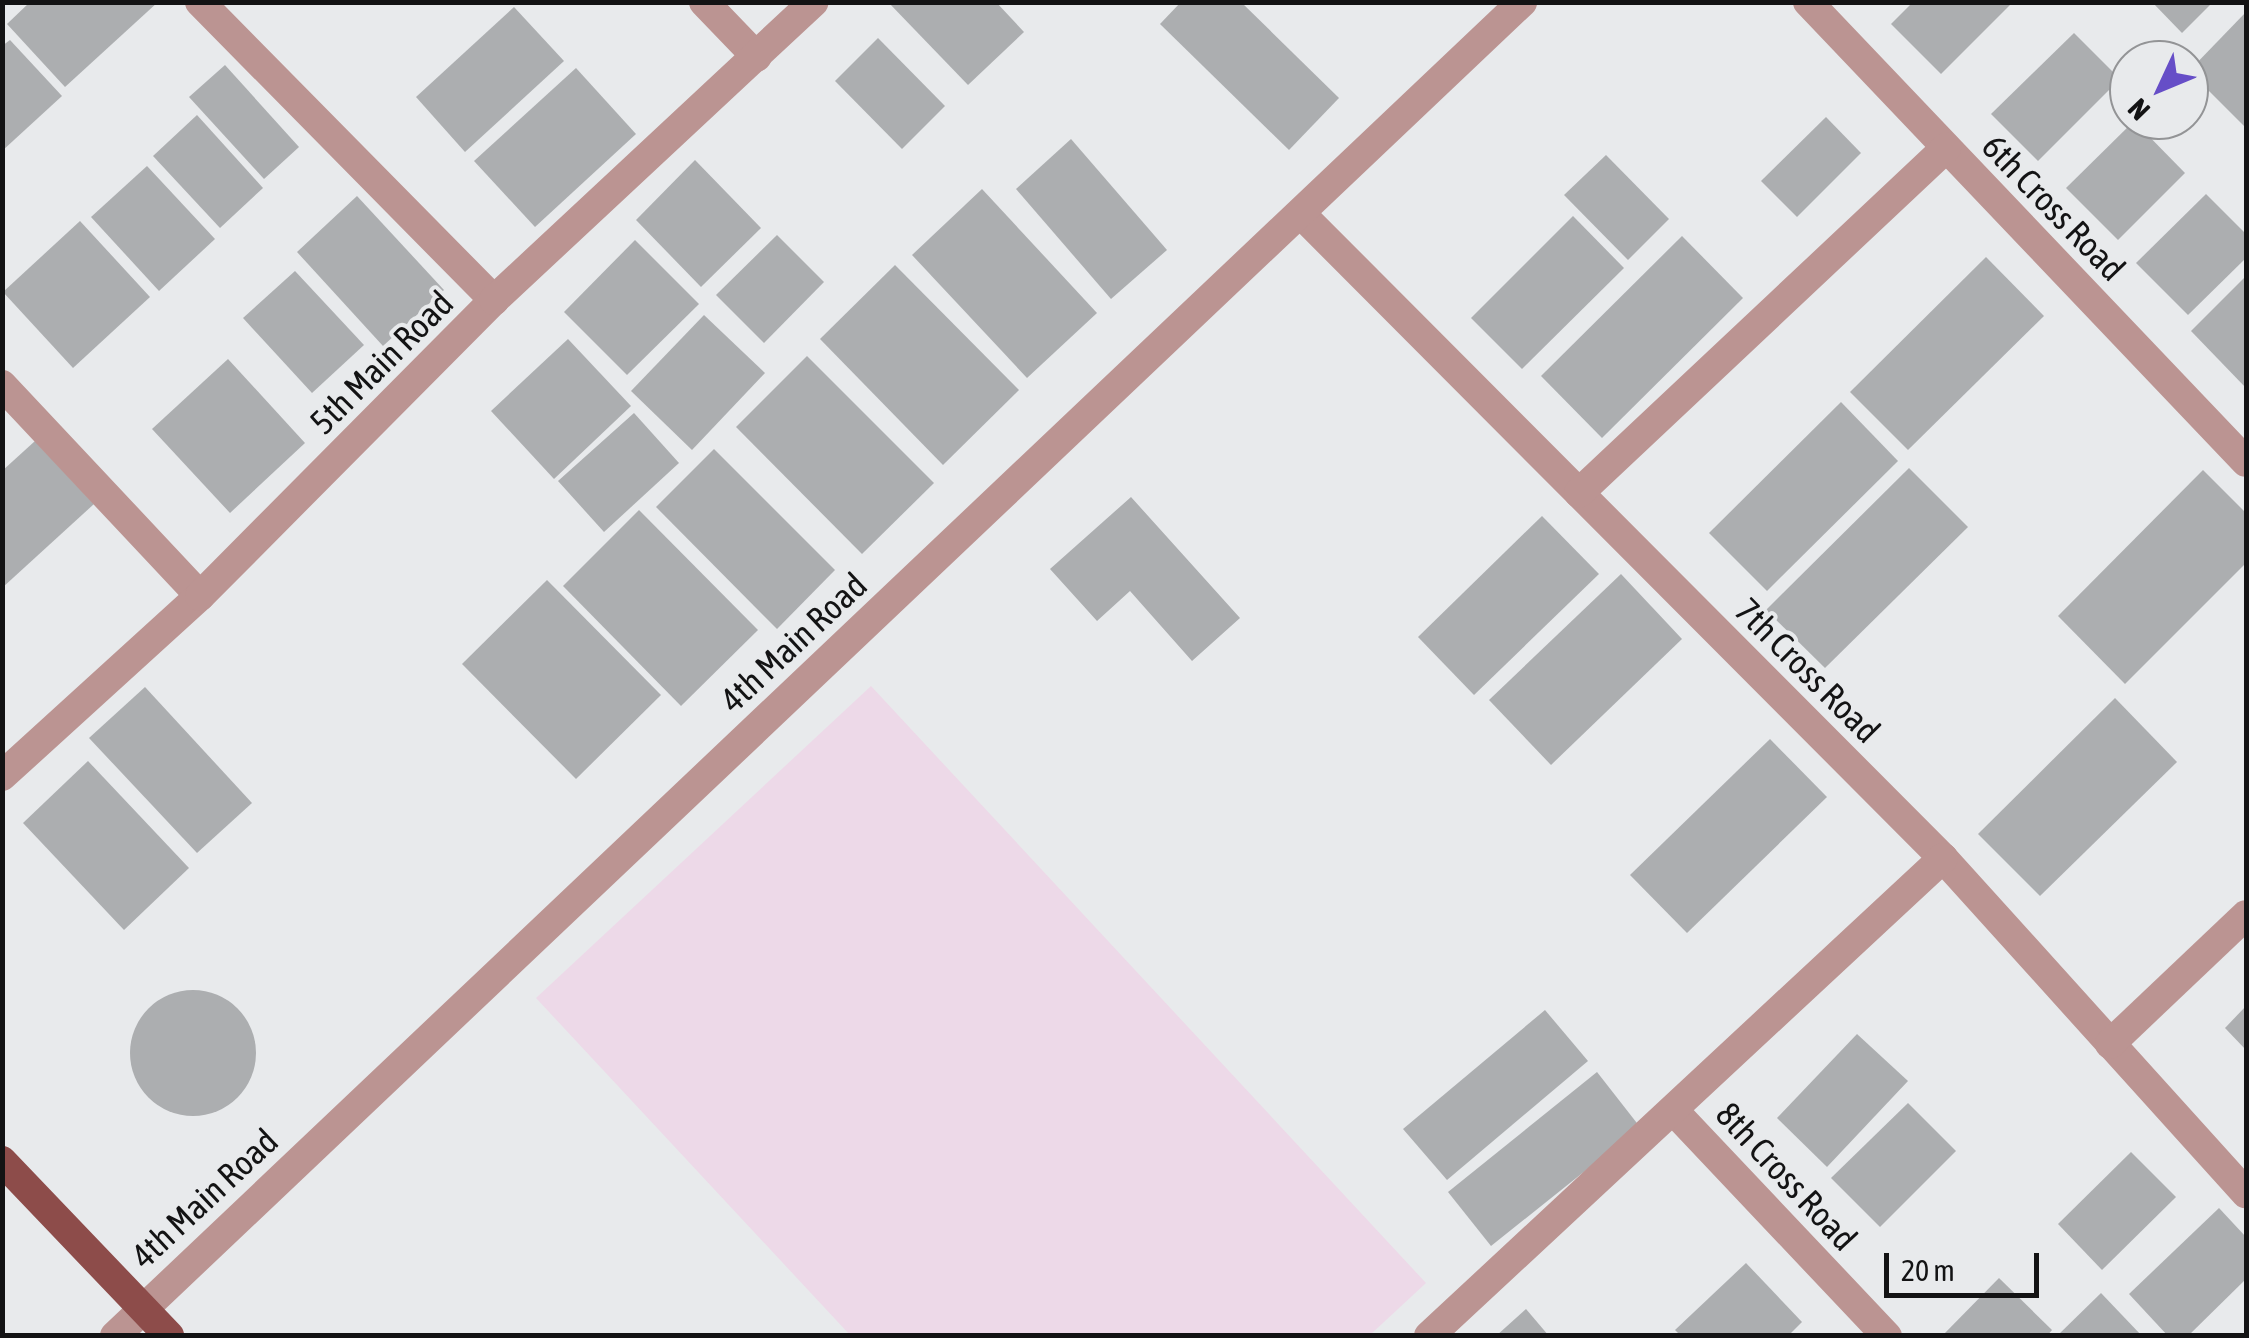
<!DOCTYPE html>
<style>
body{margin:0}
#map{position:relative;width:2249px;height:1338px;overflow:hidden;background:#e8eaec;font-family:"Asap Condensed",sans-serif}
div>[style]{position:absolute}
[style*='--x']{left:calc(var(--x)*1px);top:calc(var(--y)*1px);width:calc(var(--w)*1px);rotate:calc(var(--a)*1deg)}
.education>*{inset:0;background:#edd9e8}
.building>*{inset:0;background:#acaeb0}
.round{border-radius:50%}
.minor>*{height:30px;margin:-15px;padding:0 15px;transform-origin:15px;border-radius:15px;background:#bb9492}
.major>*{height:30px;margin:-15px;padding:0 15px;transform-origin:15px;border-radius:15px;background:#8d4c4a}
span{translate:-50% -50%;white-space:nowrap;text-align:center;line-height:1.15;-webkit-text-stroke:8px #e8eaec;paint-order:stroke}
.street-label{font-size:35px;color:#131314}
.frame{position:absolute;inset:0;border:5px solid #131314;pointer-events:none}
.north{position:absolute;left:2109px;top:40px;width:100px;height:100px;box-sizing:border-box;background:#e8eaec;border:2px solid #939496;border-radius:50%;rotate:226deg;font-size:28px;font-weight:700;line-height:40px;text-align:center;color:#131314}
.north::after{content:'';display:block;margin:auto;width:35px;height:45px;background:#664ec7;clip-path:polygon(50% 0,100% 100%,50% 72%,0 100%)}
.scale{position:absolute;left:1884px;top:1253px;width:155px;height:45px;box-sizing:border-box;border:5px solid #131314;border-top:0;padding-left:12px;font-size:30px;line-height:35px;white-space:nowrap;color:#131314;-webkit-text-stroke:8px #e8eaec;paint-order:stroke}
</style>
<div id="map">
<div class="education">
<i style="clip-path:polygon(871px 686px,1426px 1283px,1370px 1335px,850px 1335px,536px 998px)"></i>
</div>
<div class="building">
<i style="clip-path:polygon(30px 2px,158px 2px,65px 87px,7px 24px)"></i>
<i style="clip-path:polygon(888px 2px,996px 2px,1024px 32px,968px 85px)"></i>
<i style="clip-path:polygon(1181px 2px,1241px 2px,1339px 98px,1289px 150px,1160px 24px)"></i>
<i style="clip-path:polygon(1913px 2px,2013px 2px,1941px 74px,1891px 24px)"></i>
<i style="clip-path:polygon(2152px 2px,2213px 2px,2182px 33px)"></i>
<i style="clip-path:polygon(514px 7px,564px 61px,465px 152px,416px 97px)"></i>
<i style="clip-path:polygon(2246px 12px,2246px 128px,2189px 71px)"></i>
<i style="clip-path:polygon(2074px 33px,2120px 79px,2038px 161px,1991px 114px)"></i>
<i style="clip-path:polygon(878px 38px,945px 106px,902px 149px,835px 81px)"></i>
<i style="clip-path:polygon(10px 40px,62px 96px,2px 151px,2px 46px)"></i>
<i style="clip-path:polygon(225px 65px,299px 147px,264px 179px,189px 97px)"></i>
<i style="clip-path:polygon(576px 68px,636px 134px,535px 227px,474px 161px)"></i>
<i style="clip-path:polygon(197px 115px,263px 188px,220px 228px,153px 156px)"></i>
<i style="clip-path:polygon(1826px 117px,1861px 153px,1797px 217px,1761px 181px)"></i>
<i style="clip-path:polygon(2134px 121px,2185px 173px,2118px 240px,2066px 188px)"></i>
<i style="clip-path:polygon(1071px 139px,1167px 250px,1111px 299px,1016px 189px)"></i>
<i style="clip-path:polygon(1606px 155px,1669px 219px,1628px 260px,1564px 195px)"></i>
<i style="clip-path:polygon(695px 160px,761px 228px,701px 287px,636px 220px)"></i>
<i style="clip-path:polygon(147px 166px,215px 239px,159px 291px,91px 217px)"></i>
<i style="clip-path:polygon(982px 189px,1097px 313px,1027px 378px,912px 255px)"></i>
<i style="clip-path:polygon(2206px 194px,2246px 234px,2246px 258px,2188px 315px,2136px 263px)"></i>
<i style="clip-path:polygon(357px 196px,444px 290px,383px 346px,297px 252px)"></i>
<i style="clip-path:polygon(1573px 216px,1624px 268px,1522px 369px,1471px 318px)"></i>
<i style="clip-path:polygon(80px 221px,150px 297px,73px 368px,3px 292px)"></i>
<i style="clip-path:polygon(777px 235px,824px 282px,764px 343px,716px 295px)"></i>
<i style="clip-path:polygon(1682px 236px,1743px 298px,1602px 438px,1541px 376px)"></i>
<i style="clip-path:polygon(635px 240px,699px 304px,627px 375px,564px 312px)"></i>
<i style="clip-path:polygon(1986px 257px,2044px 316px,1908px 450px,1850px 392px)"></i>
<i style="clip-path:polygon(895px 265px,1019px 390px,943px 465px,820px 339px)"></i>
<i style="clip-path:polygon(295px 271px,364px 345px,312px 393px,243px 318px)"></i>
<i style="clip-path:polygon(2246px 276px,2246px 388px,2191px 331px)"></i>
<i style="clip-path:polygon(704px 315px,765px 373px,692px 450px,631px 391px)"></i>
<i style="clip-path:polygon(568px 339px,631px 406px,554px 479px,491px 411px)"></i>
<i style="clip-path:polygon(807px 356px,934px 483px,862px 554px,736px 427px)"></i>
<i style="clip-path:polygon(228px 359px,305px 443px,230px 513px,152px 429px)"></i>
<i style="clip-path:polygon(1841px 402px,1898px 461px,1767px 591px,1709px 533px)"></i>
<i style="clip-path:polygon(634px 413px,679px 463px,604px 532px,558px 481px)"></i>
<i style="clip-path:polygon(35px 441px,94px 504px,2px 588px,2px 471px)"></i>
<i style="clip-path:polygon(714px 449px,835px 570px,777px 629px,656px 507px)"></i>
<i style="clip-path:polygon(1909px 468px,1968px 527px,1825px 668px,1766px 610px)"></i>
<i style="clip-path:polygon(2203px 470px,2246px 513px,2246px 563px,2125px 684px,2058px 616px)"></i>
<i style="clip-path:polygon(1131px 497px,1240px 618px,1192px 661px,1130px 591px,1097px 621px,1050px 569px)"></i>
<i style="clip-path:polygon(639px 510px,758px 630px,681px 706px,563px 586px)"></i>
<i style="clip-path:polygon(1542px 516px,1599px 574px,1474px 695px,1418px 637px)"></i>
<i style="clip-path:polygon(1621px 574px,1682px 639px,1551px 765px,1489px 700px)"></i>
<i style="clip-path:polygon(547px 580px,661px 695px,576px 779px,462px 664px)"></i>
<i style="clip-path:polygon(145px 687px,252px 803px,197px 853px,89px 738px)"></i>
<i style="clip-path:polygon(2115px 698px,2177px 762px,2040px 896px,1978px 834px)"></i>
<i style="clip-path:polygon(1770px 739px,1827px 797px,1687px 933px,1630px 875px)"></i>
<i style="clip-path:polygon(88px 761px,189px 868px,124px 930px,23px 823px)"></i>
<i class="round" style="left:130px;top:990px;width:126px;height:126px"></i>
<i style="clip-path:polygon(2246px 1006px,2246px 1050px,2225px 1028px)"></i>
<i style="clip-path:polygon(1545px 1010px,1588px 1061px,1447px 1180px,1403px 1129px)"></i>
<i style="clip-path:polygon(1857px 1034px,1908px 1081px,1827px 1167px,1777px 1118px)"></i>
<i style="clip-path:polygon(1597px 1072px,1640px 1127px,1491px 1246px,1448px 1192px)"></i>
<i style="clip-path:polygon(1908px 1103px,1956px 1151px,1880px 1227px,1831px 1178px)"></i>
<i style="clip-path:polygon(2131px 1152px,2176px 1197px,2102px 1270px,2058px 1224px)"></i>
<i style="clip-path:polygon(2219px 1208px,2246px 1237px,2246px 1279px,2188px 1336px,2168px 1336px,2129px 1294px)"></i>
<i style="clip-path:polygon(1746px 1263px,1802px 1322px,1788px 1336px,1681px 1336px,1675px 1330px)"></i>
<i style="clip-path:polygon(1999px 1278px,2052px 1330px,2047px 1336px,1942px 1336px)"></i>
<i style="clip-path:polygon(2101px 1293px,2142px 1336px,2057px 1336px)"></i>
<i style="clip-path:polygon(1526px 1309px,1549px 1336px,1496px 1336px)"></i>
</div>
<div class="minor">
<i style="--x:200;--y:2;--w:419;--a:45.4"></i>
<i style="--x:704;--y:2;--w:76;--a:46.1"></i>
<i style="--x:1808;--y:2;--w:635;--a:46.4"></i>
<i style="--x:1302;--y:215;--w:908;--a:45.09"></i>
<i style="--x:1943;--y:858;--w:452;--a:47.9"></i>
<i style="--x:2;--y:385;--w:289;--a:46.8"></i>
<i style="--x:1579;--y:493;--w:504;--a:-43.23"></i>
<i style="--x:2;--y:776;--w:268;--a:-42.3"></i>
<i style="--x:200;--y:596;--w:417;--a:-45.2"></i>
<i style="--x:494;--y:300;--w:437;--a:-43"></i>
<i style="--x:2110;--y:1044;--w:187;--a:-43.5"></i>
<i style="--x:1674;--y:1111;--w:310;--a:46.6"></i>
<i style="--x:115;--y:1336;--w:1939;--a:-43.47"></i>
<i style="--x:1429;--y:1336;--w:702;--a:-42.92"></i>
</div>
<div class="major">
<i style="--x:2;--y:1161;--w:242;--a:46.3"></i>
</div>
<div class="street-label">
<span style="left:2054px;top:207px;rotate:46deg">6th Cross Road</span>
<span style="left:381px;top:362px;rotate:-45deg">5th Main Road</span>
<span style="left:793px;top:642px;rotate:-43deg">4th Main Road</span>
<span style="left:1808px;top:670px;rotate:45deg">7th Cross Road</span>
<span style="left:1787px;top:1176px;rotate:47deg">8th Cross Road</span>
<span style="left:204px;top:1198px;rotate:-43deg">4th Main Road</span>
</div>
<div class="frame"></div>
<div class="north">N</div>
<div class="scale">20 m</div>
</div>
